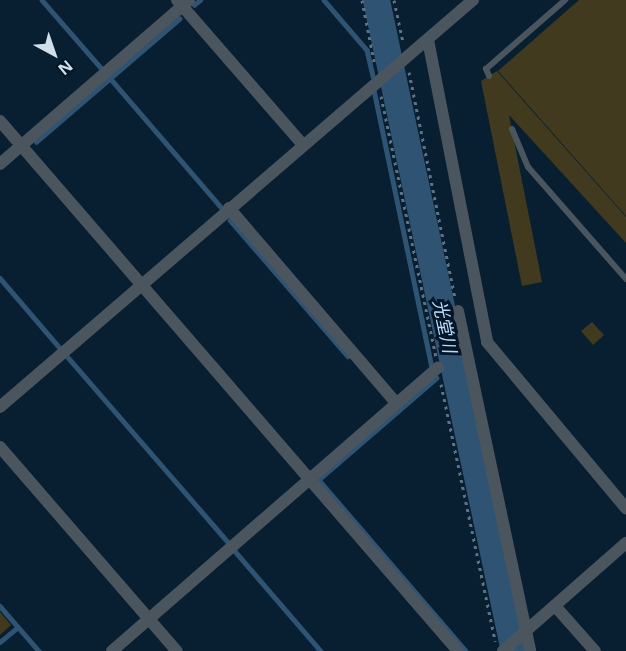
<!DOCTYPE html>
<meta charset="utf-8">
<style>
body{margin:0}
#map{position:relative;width:626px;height:651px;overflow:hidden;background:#081f31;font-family:"Open Sans","Noto Sans JP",sans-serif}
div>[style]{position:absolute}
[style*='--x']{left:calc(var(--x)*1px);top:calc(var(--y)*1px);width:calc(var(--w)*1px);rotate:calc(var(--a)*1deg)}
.stream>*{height:4.5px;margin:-2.25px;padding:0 2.25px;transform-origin:2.25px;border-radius:2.25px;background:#2f5473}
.river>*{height:27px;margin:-13.5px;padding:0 13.5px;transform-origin:13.5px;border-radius:13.5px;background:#2f5473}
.building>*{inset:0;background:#413a1e}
.path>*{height:3px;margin-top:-1.5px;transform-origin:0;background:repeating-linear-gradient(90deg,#607383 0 3px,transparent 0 7.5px)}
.lane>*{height:6px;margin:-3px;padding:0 3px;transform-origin:3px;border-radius:3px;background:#4b555e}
.street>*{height:12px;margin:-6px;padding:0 6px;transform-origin:6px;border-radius:6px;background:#4b555e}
span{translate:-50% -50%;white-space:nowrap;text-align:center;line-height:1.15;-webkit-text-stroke:6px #011627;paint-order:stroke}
.water-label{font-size:18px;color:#b8dcfc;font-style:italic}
.north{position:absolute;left:24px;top:24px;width:60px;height:60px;-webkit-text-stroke:4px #011627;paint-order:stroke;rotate:140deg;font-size:16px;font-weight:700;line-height:24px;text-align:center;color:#d1dfeb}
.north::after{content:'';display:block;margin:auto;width:21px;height:27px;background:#d1dfeb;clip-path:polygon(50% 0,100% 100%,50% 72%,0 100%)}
</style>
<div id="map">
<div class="stream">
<i style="--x:42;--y:0;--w:91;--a:49"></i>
<i style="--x:324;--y:0;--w:66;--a:49.3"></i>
<i style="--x:367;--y:50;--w:27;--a:77"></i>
<i style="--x:194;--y:5;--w:8;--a:-40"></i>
<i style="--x:110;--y:78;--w:172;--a:49.3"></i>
<i style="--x:374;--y:90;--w:283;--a:78.2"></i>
<i style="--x:36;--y:142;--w:189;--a:-40.7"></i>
<i style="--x:230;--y:220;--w:180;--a:49.1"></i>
<i style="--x:0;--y:278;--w:92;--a:49.4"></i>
<i style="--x:66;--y:355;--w:249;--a:49.1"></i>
<i style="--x:437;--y:378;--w:156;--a:139.2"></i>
<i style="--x:319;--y:480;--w:225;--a:49.3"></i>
<i style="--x:234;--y:550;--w:133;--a:49.3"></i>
<i style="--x:0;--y:606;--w:60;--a:49.1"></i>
<i style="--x:0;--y:642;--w:23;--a:-40"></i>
</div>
<div class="river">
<i style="--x:376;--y:0;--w:665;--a:78.03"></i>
</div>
<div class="building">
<i style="clip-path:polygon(579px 0,626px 0,626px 216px,498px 71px)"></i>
<i style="clip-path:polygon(497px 71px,626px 217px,626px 243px,509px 115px,542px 282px,522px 286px,481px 81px)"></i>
<i style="clip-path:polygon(592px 322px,604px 335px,593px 345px,581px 331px)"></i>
<i style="clip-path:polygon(0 612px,11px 625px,0 635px)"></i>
</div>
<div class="path">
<i style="--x:362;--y:0;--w:67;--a:78.9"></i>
<i style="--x:394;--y:0;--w:43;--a:77.9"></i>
<i style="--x:409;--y:72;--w:231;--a:78.5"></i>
<i style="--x:381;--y:96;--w:267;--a:78.1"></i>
<i style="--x:441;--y:384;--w:263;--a:78.1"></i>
</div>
<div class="lane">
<i style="--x:489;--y:76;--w:8;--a:-113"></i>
<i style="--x:486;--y:69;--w:105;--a:-41.1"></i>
<i style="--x:512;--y:129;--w:41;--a:67.2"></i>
<i style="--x:528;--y:167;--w:149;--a:48.8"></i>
</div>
<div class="street">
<i style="--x:177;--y:0;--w:191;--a:49"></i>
<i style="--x:428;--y:40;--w:308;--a:78.9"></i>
<i style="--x:487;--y:342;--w:217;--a:50.1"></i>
<i style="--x:0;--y:121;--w:700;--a:49.17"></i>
<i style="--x:0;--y:164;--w:250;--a:-40.9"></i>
<i style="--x:229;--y:208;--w:258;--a:49.4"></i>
<i style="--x:458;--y:311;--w:348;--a:78"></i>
<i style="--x:0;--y:407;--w:624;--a:-40.71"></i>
<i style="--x:0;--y:447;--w:270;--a:49.1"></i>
<i style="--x:555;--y:606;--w:60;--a:48.4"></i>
<i style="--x:112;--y:651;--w:432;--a:-41"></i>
<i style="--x:503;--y:651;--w:164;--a:-41.3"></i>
</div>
<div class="water-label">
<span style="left:445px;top:326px;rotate:78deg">光堂川</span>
</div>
<div class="north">N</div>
</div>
